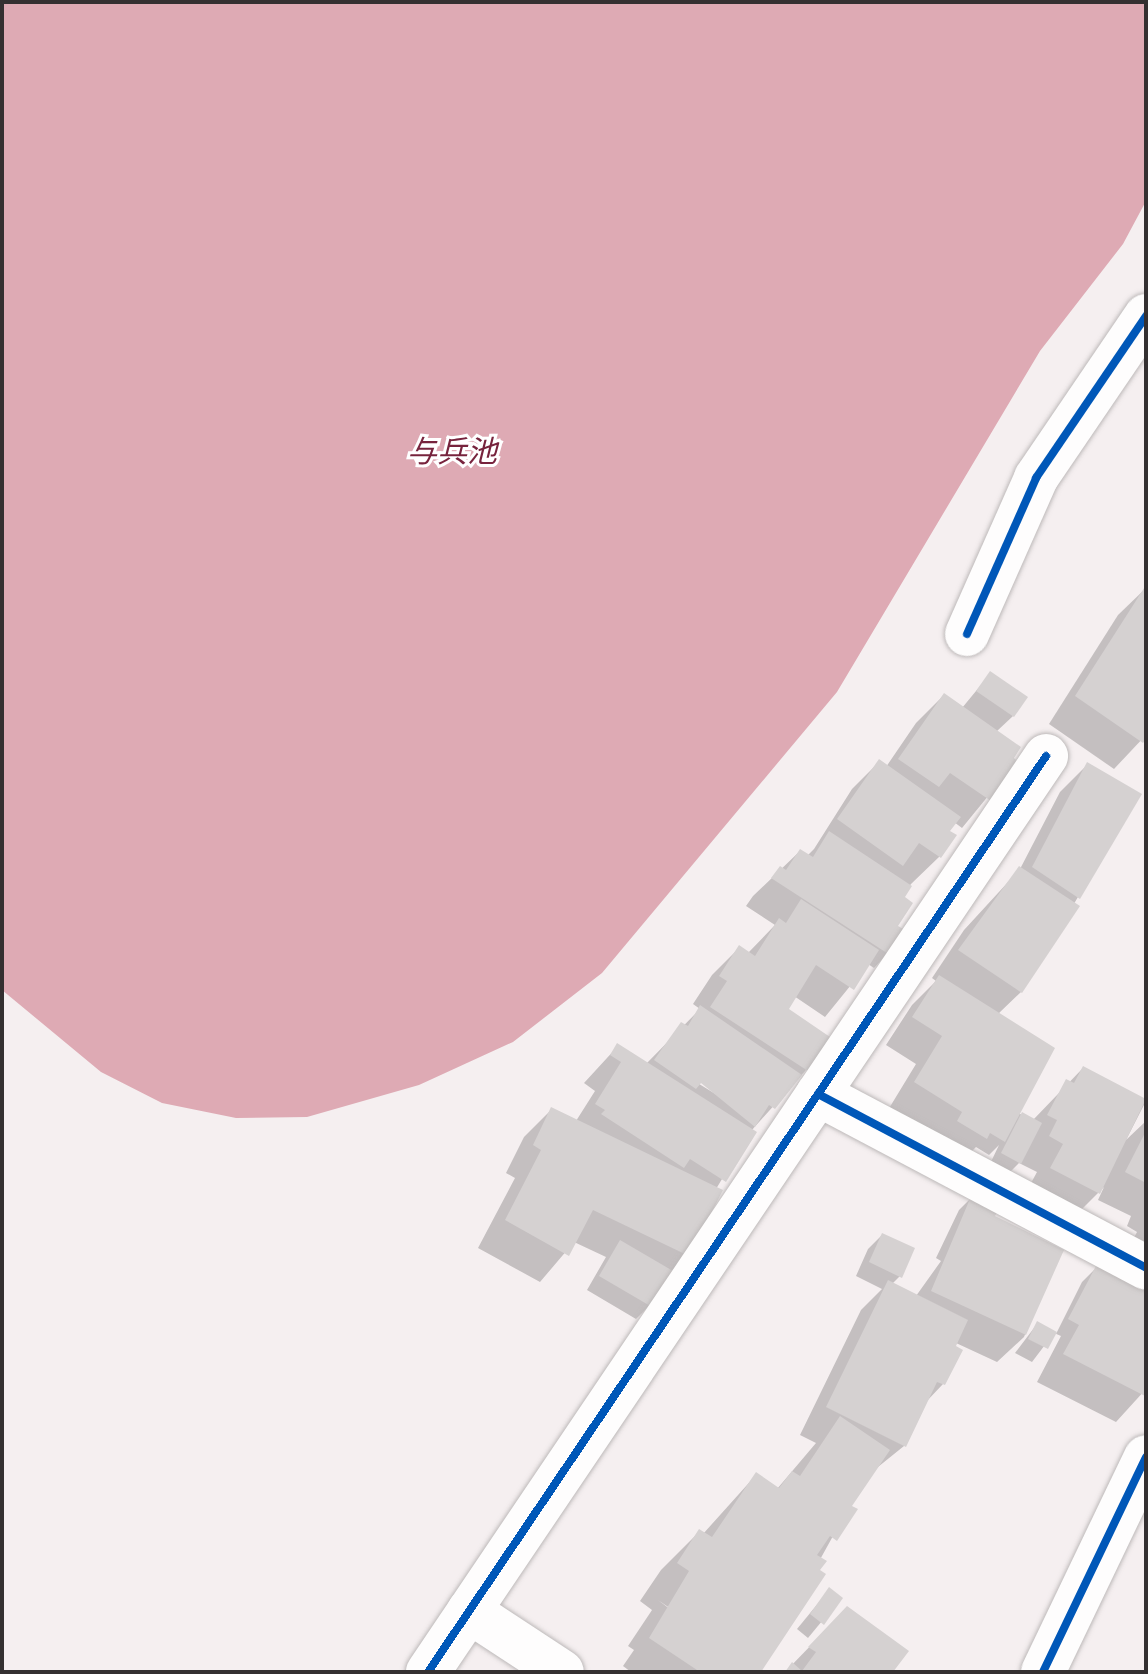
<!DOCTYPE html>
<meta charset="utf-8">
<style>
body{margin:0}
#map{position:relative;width:1148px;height:1674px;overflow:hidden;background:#f5eff0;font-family:"Work Sans","Noto Sans JP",sans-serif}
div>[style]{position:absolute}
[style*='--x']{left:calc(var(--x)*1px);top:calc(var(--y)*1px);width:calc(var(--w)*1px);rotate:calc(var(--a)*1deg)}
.water>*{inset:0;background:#deaab4}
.shadow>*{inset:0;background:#0003}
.building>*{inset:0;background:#d5d1d1}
.roads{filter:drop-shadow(0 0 2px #bdb9b9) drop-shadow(0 0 2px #bdb9b9)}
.street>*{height:44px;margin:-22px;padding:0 22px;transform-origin:22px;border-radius:22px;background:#fefdfd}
.cycleway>*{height:8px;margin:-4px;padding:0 4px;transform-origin:4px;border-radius:4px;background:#0057b8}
span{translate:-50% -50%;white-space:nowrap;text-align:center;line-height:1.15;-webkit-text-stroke:6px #fff;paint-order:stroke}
.water-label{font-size:30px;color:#77233d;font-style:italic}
.frame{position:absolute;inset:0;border:4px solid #343031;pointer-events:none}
</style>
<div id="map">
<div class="water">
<i style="clip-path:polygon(2px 2px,1146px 2px,1146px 201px,1123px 244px,1040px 351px,837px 692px,602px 973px,513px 1042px,419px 1085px,307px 1117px,236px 1118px,162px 1103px,101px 1072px,2px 990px)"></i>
</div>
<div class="shadow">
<i style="clip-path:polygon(1146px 588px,1146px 735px,1114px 769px,1049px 724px,1118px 615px)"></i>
<i style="clip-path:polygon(evenodd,990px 674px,1013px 716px,996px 732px,1016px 762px,962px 828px,954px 822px,947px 832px,954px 836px,939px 857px,911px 884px,902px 898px,888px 953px,874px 968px,868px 964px,825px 1017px,794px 996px,786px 1009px,806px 1070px,751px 1131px,716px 1189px,687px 1255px,650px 1305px,636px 1319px,587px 1290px,606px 1257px,574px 1242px,540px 1282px,478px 1248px,515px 1178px,506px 1173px,524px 1137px,552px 1109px,576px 1121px,595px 1091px,584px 1083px,618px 1046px,646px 1064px,700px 1009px,693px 1004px,712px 975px,740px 947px,748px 953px,775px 925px,746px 906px,753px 896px,800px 851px,807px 856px,814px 849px,852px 789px,879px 762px,886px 767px,916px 723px,944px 695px,962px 708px,990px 674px,694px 1076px,722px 1098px,691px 1079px,694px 1076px)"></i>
<i style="clip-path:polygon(1087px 765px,1078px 897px,1021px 992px,998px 1014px,1018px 1113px,1033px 1120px,1083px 1068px,1146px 1101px,1126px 1140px,1146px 1121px,1146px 1263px,1126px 1253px,1137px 1232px,1127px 1226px,1131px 1216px,1098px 1200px,1104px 1187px,1071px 1220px,1024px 1196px,1037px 1172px,1019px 1163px,1005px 1177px,988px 1168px,999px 1145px,989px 1155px,976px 1147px,958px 1165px,888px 1110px,916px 1064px,886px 1045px,912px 1005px,936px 981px,932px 978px,964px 930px,1020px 869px,1060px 792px)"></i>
<i style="clip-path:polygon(evenodd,973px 1196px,988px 1225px,1061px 1251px,1024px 1337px,997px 1362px,956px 1343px,943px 1384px,925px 1403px,904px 1446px,873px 1471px,849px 1507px,758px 1672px,631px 1672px,623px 1666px,634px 1650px,628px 1646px,652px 1610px,640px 1601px,661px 1570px,699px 1532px,703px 1534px,756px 1475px,777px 1489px,816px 1443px,800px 1435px,861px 1310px,882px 1289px,856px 1276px,868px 1249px,882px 1235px,900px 1276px,892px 1284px,916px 1296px,941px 1261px,936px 1258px,959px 1210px,973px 1196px,658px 1600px,732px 1651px,729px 1654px,658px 1600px)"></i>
<i style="clip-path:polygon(1096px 1268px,1146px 1287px,1146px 1389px,1116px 1422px,1037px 1382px,1061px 1336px,1054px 1333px,1032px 1362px,1015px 1353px,1037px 1324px,1056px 1334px,1082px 1282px)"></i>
<i style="clip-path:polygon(829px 1590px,841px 1598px,808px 1638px,797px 1629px)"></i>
<i style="clip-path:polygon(820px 1636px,891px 1672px,785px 1672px)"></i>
</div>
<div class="building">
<i style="clip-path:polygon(1146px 585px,1146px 739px,1143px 743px,1075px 696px)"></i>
<i style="clip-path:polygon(990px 671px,1028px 697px,1014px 717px,976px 691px)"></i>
<i style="clip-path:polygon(944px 693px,1021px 747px,1014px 758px,1018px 762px,991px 801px,950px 773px,939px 787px,898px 759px)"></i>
<i style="clip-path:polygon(879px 759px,961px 817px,950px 831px,957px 835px,941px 858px,919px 843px,903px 866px,837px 819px)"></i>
<i style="clip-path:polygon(1087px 762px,1142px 794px,1080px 899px,1032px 867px)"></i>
<i style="clip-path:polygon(829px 831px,912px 886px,905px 897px,913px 903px,898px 926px,905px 930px,890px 955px,771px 878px,780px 866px,786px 870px,800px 849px,813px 857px)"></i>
<i style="clip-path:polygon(1019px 866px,1080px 906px,1022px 993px,958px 950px)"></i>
<i style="clip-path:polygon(801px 899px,879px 950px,854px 990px,816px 965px,789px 1009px,830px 1037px,808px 1071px,710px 1007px,727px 981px,719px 976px,739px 945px,755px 956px,779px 918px,786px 923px)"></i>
<i style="clip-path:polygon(939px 975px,1055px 1048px,1005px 1142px,990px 1133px,987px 1139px,957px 1121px,962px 1112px,914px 1082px,942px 1036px,912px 1017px)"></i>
<i style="clip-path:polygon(700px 1005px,802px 1075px,775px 1109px,769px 1105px,755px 1127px,701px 1083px,696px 1089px,654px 1060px,681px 1022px,688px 1026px)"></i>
<i style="clip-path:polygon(617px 1043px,757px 1132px,726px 1182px,690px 1159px,684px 1168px,601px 1114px,605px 1110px,595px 1104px,621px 1062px,610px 1055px)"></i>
<i style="clip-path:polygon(1083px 1066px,1146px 1099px,1100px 1194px,1050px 1168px,1063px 1144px,1049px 1136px,1057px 1120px,1047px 1115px,1066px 1079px,1074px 1083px)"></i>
<i style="clip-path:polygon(551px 1107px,723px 1190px,689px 1256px,593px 1210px,569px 1256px,505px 1220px,541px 1150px,533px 1145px)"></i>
<i style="clip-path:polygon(1022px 1112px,1042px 1123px,1021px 1164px,1001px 1153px)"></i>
<i style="clip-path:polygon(1146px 1131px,1146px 1183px,1125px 1172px)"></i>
<i style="clip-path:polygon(972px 1194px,1000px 1207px,995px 1216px,1064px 1250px,1026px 1335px,931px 1291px)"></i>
<i style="clip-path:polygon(882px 1233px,915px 1248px,902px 1278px,869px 1262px)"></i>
<i style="clip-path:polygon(620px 1240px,673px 1271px,652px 1307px,599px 1276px)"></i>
<i style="clip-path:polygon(1096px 1266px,1146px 1285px,1145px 1396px,1063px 1354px,1079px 1325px,1068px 1319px)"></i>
<i style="clip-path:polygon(888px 1280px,968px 1320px,956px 1346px,963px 1350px,945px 1385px,937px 1382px,906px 1447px,826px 1407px)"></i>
<i style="clip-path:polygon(1037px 1321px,1057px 1332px,1048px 1349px,1028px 1339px)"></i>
<i style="clip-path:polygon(840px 1416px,890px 1450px,852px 1506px,858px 1509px,837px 1541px,830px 1536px,817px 1555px,827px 1561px,820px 1570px,826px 1574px,761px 1672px,700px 1672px,649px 1638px,689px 1571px,677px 1563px,699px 1529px,712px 1537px,756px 1472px,779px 1488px,792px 1471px,800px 1476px)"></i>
<i style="clip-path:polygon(829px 1587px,843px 1598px,824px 1625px,810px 1614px)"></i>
<i style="clip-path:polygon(847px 1606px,909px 1651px,893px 1672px,785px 1672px,792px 1662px,802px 1671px,816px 1652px,808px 1647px)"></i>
</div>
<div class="roads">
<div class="street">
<i style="--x:967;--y:634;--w:171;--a:-66.1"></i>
<i style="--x:1036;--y:478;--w:196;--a:-55.8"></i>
<i style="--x:818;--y:1094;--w:371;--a:27.9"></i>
<i style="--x:469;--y:1611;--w:111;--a:33.3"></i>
<i style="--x:428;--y:1672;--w:1105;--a:-55.99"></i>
<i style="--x:1043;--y:1672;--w:238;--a:-64.4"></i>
</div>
</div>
<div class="cycleway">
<i style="--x:967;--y:634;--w:171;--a:-66.1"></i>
<i style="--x:1036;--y:478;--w:196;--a:-55.8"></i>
<i style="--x:818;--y:1094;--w:371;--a:27.9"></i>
<i style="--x:428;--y:1672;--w:1105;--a:-55.99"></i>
<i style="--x:1043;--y:1672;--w:238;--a:-64.4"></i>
</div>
<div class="water-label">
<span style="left:452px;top:452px">与兵池</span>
</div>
<div class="frame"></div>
</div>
